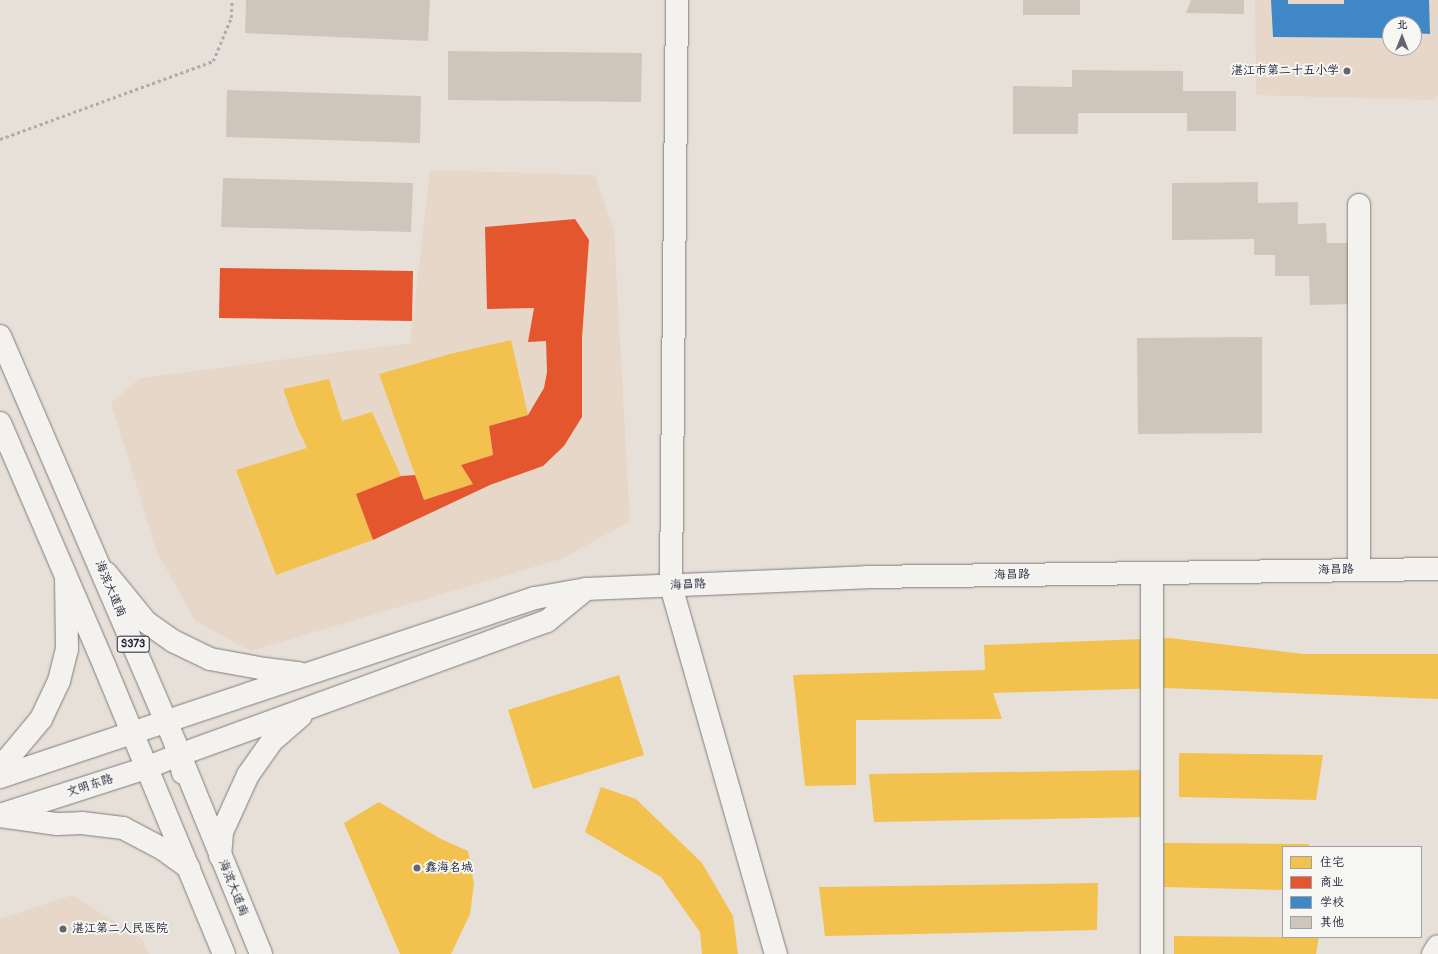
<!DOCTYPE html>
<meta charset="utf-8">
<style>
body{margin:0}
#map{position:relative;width:1438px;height:954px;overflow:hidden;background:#e7e0d8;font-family:Pangolin,"LXGW WenKai TC",sans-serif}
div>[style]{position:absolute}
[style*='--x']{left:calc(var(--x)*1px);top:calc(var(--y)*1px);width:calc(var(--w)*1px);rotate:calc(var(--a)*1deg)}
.built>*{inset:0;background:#e7d7c9}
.homes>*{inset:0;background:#f2c14e}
.shops>*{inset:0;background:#e4572e}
.schools>*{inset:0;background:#3f88c5}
.building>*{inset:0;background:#d0c5bb}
.path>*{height:2.5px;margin-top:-1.25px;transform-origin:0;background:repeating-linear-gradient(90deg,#aeadae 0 3px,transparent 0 6px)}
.roads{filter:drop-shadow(0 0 1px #7f7c7d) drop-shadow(0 0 1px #7f7c7d)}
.minor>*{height:22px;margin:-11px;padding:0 11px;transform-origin:11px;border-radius:11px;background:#f3f2ef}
.tertiary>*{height:22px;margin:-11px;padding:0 11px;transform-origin:11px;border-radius:11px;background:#f3f2ef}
.primary>*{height:22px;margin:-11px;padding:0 11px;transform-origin:11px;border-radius:11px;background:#f3f2ef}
.dots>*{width:11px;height:11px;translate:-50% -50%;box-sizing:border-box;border:2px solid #f6f6f2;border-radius:50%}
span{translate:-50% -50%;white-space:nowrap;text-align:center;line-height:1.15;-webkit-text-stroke:4px #f6f6f2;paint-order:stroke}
.shield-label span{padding:1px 3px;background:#f6f6f2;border:1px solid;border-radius:3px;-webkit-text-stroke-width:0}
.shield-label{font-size:11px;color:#22223b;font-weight:700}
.poi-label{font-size:12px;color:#22223b}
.right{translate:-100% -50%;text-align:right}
.left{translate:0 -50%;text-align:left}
.street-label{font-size:12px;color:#22223b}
.legend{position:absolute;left:1282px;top:846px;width:140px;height:92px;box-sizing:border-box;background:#f6f6f2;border:1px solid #a1a1a9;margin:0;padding:5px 7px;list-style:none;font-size:12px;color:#22223b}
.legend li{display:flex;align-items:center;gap:8px;height:20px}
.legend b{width:20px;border:1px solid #a1a1a9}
.north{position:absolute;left:1382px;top:16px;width:40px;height:40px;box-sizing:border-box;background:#f6f6f2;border:1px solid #a1a1a9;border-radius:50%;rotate:0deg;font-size:11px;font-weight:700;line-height:16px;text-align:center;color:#22223b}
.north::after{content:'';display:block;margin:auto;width:14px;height:18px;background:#676472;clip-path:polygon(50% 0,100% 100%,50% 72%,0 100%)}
</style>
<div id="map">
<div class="built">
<i style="clip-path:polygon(evenodd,1255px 0,1438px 0,1438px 95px,1434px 100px,1256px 95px,1255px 0,1390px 24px,1414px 24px,1414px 48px,1390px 48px,1390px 24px)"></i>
<i style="clip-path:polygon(430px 170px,595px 175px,614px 231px,630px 521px,564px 558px,251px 651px,195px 621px,157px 552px,111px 403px,140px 378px,410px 343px)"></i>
<i style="clip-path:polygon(72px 895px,142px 939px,149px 954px,0 954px,0 919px)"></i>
</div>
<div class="homes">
<i style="clip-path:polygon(511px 340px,528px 415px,489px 426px,493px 455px,461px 465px,473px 484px,424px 500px,379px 374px,450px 354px)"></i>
<i style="clip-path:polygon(329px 379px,342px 421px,372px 412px,401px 476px,356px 494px,373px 540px,276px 575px,236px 470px,307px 448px,297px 427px,283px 389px)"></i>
<i style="clip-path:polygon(1170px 638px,1304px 654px,1438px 654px,1438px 699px,1166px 688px,993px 693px,1002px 719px,856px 720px,856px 785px,805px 786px,793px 675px,985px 670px,984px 645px)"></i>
<i style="clip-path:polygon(619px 675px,644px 755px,533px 789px,508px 710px)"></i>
<i style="clip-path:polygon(1179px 753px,1323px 755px,1316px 800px,1179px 797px)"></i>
<i style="clip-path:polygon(1149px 770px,1147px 817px,874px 822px,869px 774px)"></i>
<i style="clip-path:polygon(601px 787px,636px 799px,702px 863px,733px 916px,738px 954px,702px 954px,700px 932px,661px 877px,585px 832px)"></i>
<i style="clip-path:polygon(379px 802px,439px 838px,468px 851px,474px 884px,470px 914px,451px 954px,400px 954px,344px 823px)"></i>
<i style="clip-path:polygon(1164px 843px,1309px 844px,1309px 847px,1283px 847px,1283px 890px,1164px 887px)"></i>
<i style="clip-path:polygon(1098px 883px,1097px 930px,825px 936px,819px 887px)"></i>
<i style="clip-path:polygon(1174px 936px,1283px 937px,1319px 937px,1316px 954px,1174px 954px)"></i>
</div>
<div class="shops">
<i style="clip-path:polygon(575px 219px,589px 240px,582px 338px,582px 417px,564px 446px,543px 466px,490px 485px,373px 540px,356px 494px,401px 476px,415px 475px,424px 500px,473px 484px,461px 465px,493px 455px,489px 426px,528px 415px,544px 388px,547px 372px,546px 341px,528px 342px,534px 308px,487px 309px,485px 227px)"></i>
<i style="clip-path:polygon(220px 268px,413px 271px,412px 321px,219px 318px)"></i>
</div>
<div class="schools">
<i style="clip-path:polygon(1271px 0,1288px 0,1288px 4px,1344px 4px,1344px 0,1429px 0,1430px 34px,1414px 33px,1414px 24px,1390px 24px,1390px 38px,1273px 37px)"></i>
</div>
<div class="building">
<i style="clip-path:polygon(246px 0,430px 0,428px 41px,245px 33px)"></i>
<i style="clip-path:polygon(1023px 0,1080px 0,1080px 15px,1023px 15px)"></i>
<i style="clip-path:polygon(1191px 0,1244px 0,1244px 14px,1186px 13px)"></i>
<i style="clip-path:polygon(448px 51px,642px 53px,641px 102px,448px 100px)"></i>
<i style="clip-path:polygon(1072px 70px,1183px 71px,1183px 91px,1236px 91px,1236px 131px,1187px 131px,1187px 113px,1078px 113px,1078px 134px,1013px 134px,1013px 86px,1072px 87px)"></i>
<i style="clip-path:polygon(227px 90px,421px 96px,420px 143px,226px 137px)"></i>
<i style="clip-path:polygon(223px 178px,413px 183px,411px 232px,221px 227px)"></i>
<i style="clip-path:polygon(1258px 182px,1258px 203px,1298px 202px,1298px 224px,1326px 223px,1327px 243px,1359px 243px,1360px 304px,1310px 305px,1309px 276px,1275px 276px,1275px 255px,1254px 255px,1254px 239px,1172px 240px,1172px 183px)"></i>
<i style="clip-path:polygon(1262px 337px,1262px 433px,1138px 434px,1137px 338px)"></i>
</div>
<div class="path">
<i style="--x:0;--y:139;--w:227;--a:-20.1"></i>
<i style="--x:213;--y:61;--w:47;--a:-67.3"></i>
<i style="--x:231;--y:18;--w:18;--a:-87"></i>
</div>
<div class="roads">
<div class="minor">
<i style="--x:677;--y:0;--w:586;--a:90.59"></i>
<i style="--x:671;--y:586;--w:383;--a:74.1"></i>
<i style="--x:1359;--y:205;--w:365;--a:90"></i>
<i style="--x:1152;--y:573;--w:381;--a:90"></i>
<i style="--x:1433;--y:954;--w:9;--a:-58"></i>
</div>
<div class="tertiary">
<i style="--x:106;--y:573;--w:63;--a:50.8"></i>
<i style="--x:146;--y:622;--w:33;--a:35"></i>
<i style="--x:173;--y:641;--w:41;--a:25.9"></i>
<i style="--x:210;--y:659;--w:56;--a:10.3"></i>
<i style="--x:265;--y:669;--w:34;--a:7"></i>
<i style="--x:0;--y:768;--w:64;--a:-50.1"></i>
<i style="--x:41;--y:719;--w:42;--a:-64.7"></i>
<i style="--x:59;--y:681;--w:33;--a:-76"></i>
<i style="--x:67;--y:649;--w:71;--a:-90.8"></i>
<i style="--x:183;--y:773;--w:18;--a:-103"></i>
<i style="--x:179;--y:755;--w:392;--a:-20"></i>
<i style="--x:547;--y:621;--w:49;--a:-39.2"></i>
<i style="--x:0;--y:777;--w:564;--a:-18.5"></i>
<i style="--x:535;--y:598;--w:52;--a:-10"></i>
<i style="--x:586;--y:589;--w:281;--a:-2.4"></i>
<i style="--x:867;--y:577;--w:571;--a:-0.8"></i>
<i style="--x:3;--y:814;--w:150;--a:-17.8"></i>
<i style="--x:146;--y:768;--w:35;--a:-22"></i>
<i style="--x:0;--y:816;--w:58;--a:8"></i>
<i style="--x:57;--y:824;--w:25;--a:-2"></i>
<i style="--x:82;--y:823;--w:41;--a:7"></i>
<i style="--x:123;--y:828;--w:45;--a:27.7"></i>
<i style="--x:163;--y:849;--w:32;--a:36"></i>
<i style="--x:220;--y:856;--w:24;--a:-85"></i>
<i style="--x:222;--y:832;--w:63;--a:-65.5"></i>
<i style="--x:248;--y:775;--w:42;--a:-54.8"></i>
<i style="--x:272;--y:741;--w:38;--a:-41"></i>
</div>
<div class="primary">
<i style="--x:0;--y:336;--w:443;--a:66.7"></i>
<i style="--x:175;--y:743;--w:228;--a:67.8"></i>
<i style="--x:0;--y:423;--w:266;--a:66.7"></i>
<i style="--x:105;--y:667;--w:311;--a:67.5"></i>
</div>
</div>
<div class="dots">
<i style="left:1347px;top:71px;background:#676472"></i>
<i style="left:417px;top:868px;background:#676472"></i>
<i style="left:63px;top:929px;background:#676472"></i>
</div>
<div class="shield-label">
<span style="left:133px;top:644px">S373</span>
</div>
<div class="poi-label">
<span class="right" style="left:1339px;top:71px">湛江市第二十五小学</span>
<span class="left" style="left:425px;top:868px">鑫海名城</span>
<span class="left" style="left:72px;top:929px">湛江第二人民医院</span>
</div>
<div class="street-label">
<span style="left:1336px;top:570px;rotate:-1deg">海昌路</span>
<span style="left:1012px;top:575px;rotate:-1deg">海昌路</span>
<span style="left:688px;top:585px;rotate:-3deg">海昌路</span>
<span style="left:110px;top:589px;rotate:67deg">海滨大道南</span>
<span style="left:90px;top:786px;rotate:-18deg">文明东路</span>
<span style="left:233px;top:888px;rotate:68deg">海滨大道南</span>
</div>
<ul class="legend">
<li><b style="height:11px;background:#f2c14e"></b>住宅</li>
<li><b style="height:11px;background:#e4572e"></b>商业</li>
<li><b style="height:11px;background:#3f88c5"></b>学校</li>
<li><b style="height:11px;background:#d0c5bb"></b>其他</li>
</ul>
<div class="north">北</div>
</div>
